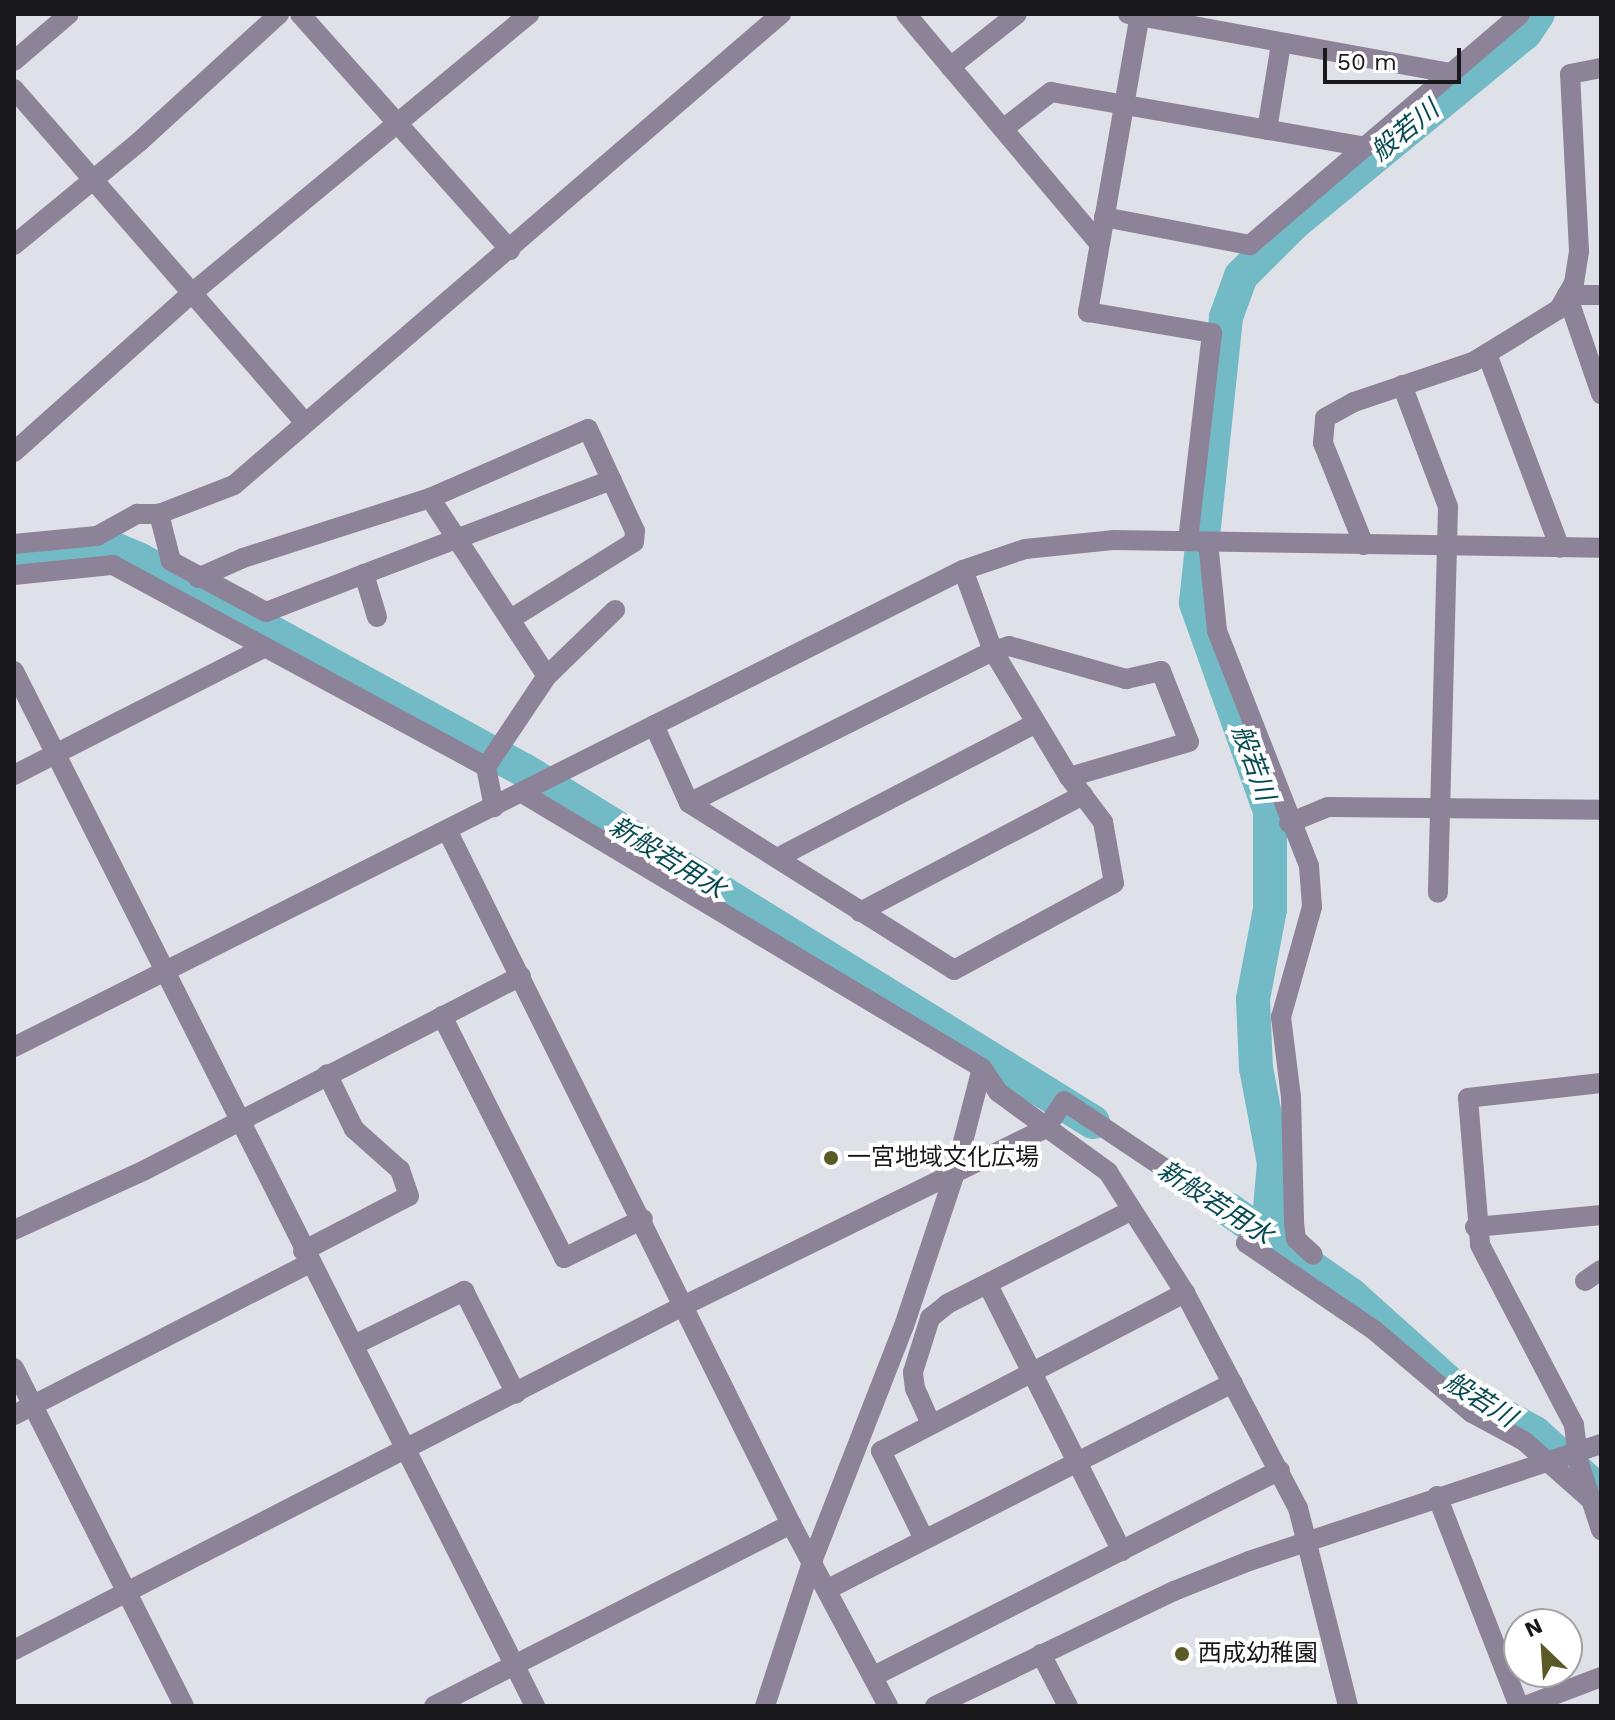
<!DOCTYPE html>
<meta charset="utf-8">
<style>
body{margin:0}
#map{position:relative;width:1615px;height:1720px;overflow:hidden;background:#dfe1e8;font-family:"Work Sans","Noto Sans JP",sans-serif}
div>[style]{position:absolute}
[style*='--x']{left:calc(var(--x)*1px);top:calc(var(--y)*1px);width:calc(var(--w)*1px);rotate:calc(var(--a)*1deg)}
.river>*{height:34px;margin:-17px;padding:0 17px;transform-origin:17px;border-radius:17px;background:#72bac5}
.street>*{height:20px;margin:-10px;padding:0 10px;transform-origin:10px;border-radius:10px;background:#8d8398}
.dots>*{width:22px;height:22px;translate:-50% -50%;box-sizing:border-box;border:4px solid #fff;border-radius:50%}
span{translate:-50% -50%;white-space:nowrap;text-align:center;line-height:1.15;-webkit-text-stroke:8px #fff;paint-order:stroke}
.poi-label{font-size:24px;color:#19191c}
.left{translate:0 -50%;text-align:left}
.water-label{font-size:26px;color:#064a52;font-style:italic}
.frame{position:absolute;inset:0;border:16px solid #19191c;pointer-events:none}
.north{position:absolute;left:1503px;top:1608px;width:80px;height:80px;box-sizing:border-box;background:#fff;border:2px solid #a3a3a4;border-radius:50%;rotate:335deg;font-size:22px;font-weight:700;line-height:32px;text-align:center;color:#19191c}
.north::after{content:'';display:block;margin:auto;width:28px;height:36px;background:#5a5a26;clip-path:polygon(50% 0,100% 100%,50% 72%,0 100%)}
.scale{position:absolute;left:1323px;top:48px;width:138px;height:36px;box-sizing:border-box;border:4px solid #19191c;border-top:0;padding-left:10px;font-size:24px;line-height:28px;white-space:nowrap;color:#19191c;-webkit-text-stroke:6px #fff;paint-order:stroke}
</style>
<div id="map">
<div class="river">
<i style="--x:14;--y:559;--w:99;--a:-6.4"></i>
<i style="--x:112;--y:548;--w:30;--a:23"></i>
<i style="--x:140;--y:560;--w:438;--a:28.7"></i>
<i style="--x:524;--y:770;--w:669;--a:31.74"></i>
<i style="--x:1228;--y:1209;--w:149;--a:34.9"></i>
<i style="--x:1350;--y:1294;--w:145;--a:41.9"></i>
<i style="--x:1458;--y:1391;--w:88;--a:28.6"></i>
<i style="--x:1535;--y:1433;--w:89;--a:42.3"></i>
<i style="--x:1288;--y:1251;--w:37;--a:-121"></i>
<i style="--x:1269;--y:1219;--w:56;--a:-84.9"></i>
<i style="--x:1274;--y:1163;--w:97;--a:-100.7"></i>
<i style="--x:1256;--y:1068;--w:69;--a:-92.5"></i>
<i style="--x:1253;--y:999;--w:92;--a:-79.3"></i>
<i style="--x:1270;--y:909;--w:98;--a:-90"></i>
<i style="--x:1270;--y:811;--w:221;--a:-109.6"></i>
<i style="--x:1196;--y:603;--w:288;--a:-84"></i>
<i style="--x:1226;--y:317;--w:44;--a:-69.9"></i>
<i style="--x:1241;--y:276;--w:74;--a:-45"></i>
<i style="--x:1293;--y:224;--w:301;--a:-39.5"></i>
<i style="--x:1525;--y:33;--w:23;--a:-56"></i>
</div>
<div class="street">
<i style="--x:300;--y:14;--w:316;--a:48.3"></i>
<i style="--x:906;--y:14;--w:299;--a:49.9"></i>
<i style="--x:1128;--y:14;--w:328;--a:10.4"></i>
<i style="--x:1140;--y:14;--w:303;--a:99.9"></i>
<i style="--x:1088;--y:312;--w:126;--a:9.6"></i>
<i style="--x:1212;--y:333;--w:209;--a:96.6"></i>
<i style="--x:14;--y:61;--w:72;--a:-40.5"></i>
<i style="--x:950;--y:67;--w:85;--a:-38.3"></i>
<i style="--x:14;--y:89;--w:443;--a:48.9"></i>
<i style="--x:1003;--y:129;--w:61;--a:-37.6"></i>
<i style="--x:1051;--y:92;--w:319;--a:9.9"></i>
<i style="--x:1267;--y:130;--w:87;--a:-80.8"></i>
<i style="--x:1104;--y:217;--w:149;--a:10.9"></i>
<i style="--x:1250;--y:245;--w:355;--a:-40.5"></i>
<i style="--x:14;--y:245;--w:162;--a:-39.5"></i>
<i style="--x:139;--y:142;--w:190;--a:-42.4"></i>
<i style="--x:1601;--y:295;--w:34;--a:180"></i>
<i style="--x:1567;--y:295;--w:105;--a:71"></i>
<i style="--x:1487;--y:354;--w:207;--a:69.4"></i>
<i style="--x:1402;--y:385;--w:130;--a:69.3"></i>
<i style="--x:1448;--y:507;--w:386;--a:91.5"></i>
<i style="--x:14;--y:452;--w:239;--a:-41.8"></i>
<i style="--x:192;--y:293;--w:438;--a:-39.6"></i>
<i style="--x:430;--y:498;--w:213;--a:56.7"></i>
<i style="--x:1208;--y:542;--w:89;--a:84.2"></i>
<i style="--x:1217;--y:631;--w:252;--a:68.6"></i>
<i style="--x:1309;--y:866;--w:41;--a:85.8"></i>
<i style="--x:1312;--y:907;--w:114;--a:105.7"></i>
<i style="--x:1281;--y:1017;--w:81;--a:82.9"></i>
<i style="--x:1291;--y:1097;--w:126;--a:88.6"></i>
<i style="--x:1294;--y:1223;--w:16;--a:83"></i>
<i style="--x:1296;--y:1239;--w:23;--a:43"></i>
<i style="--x:14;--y:544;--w:83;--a:-5.5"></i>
<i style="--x:97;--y:536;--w:46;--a:-28.8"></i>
<i style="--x:137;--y:514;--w:22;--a:0"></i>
<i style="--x:1364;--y:545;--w:110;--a:-111.9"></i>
<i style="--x:1323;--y:443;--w:25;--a:-85"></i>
<i style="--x:1325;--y:418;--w:33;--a:-29"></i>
<i style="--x:1354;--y:402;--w:126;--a:-18.6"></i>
<i style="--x:1473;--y:362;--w:101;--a:-31.6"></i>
<i style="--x:1559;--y:309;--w:30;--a:-60"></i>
<i style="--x:1574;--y:283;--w:32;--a:-81"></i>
<i style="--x:1579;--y:251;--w:177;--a:-92.9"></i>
<i style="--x:1570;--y:74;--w:32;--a:-11"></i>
<i style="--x:364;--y:574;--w:265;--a:-20.8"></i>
<i style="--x:14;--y:575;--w:100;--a:-5.8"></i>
<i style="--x:113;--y:565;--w:424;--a:28.4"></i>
<i style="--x:486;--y:767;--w:41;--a:78.7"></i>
<i style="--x:198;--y:578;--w:49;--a:-24"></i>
<i style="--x:243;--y:558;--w:196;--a:-17.8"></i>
<i style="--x:430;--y:498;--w:172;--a:-23.6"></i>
<i style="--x:588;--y:429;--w:112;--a:65.3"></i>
<i style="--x:635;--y:531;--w:11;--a:95"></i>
<i style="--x:634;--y:542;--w:145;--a:148"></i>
<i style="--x:377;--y:617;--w:45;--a:-106.8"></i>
<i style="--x:364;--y:574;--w:105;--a:158.8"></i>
<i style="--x:266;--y:612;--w:108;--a:-151.8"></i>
<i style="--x:171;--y:561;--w:49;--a:-104.3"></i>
<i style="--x:159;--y:514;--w:80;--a:-21.1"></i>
<i style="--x:234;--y:485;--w:722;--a:-40.73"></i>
<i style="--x:14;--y:671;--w:1159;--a:63.28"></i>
<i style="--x:654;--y:725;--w:85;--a:65.8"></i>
<i style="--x:689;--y:803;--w:313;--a:32.2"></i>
<i style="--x:954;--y:970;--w:182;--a:-28.5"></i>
<i style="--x:1114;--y:883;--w:62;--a:-100.2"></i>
<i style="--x:1103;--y:822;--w:56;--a:-127.1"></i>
<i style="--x:1069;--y:777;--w:147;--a:-121.1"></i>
<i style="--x:993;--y:651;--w:86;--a:-110.3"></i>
<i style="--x:486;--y:767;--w:110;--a:-56.2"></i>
<i style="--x:547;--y:676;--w:95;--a:-44.1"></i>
<i style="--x:14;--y:775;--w:282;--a:-27"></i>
<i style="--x:522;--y:793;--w:536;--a:30.87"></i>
<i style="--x:982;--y:1068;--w:29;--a:56"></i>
<i style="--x:998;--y:1092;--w:136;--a:36"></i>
<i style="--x:1108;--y:1172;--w:143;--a:57.5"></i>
<i style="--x:1185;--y:1293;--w:243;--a:62.3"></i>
<i style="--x:1298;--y:1508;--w:204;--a:75.8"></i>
<i style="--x:689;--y:803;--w:340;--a:-26.6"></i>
<i style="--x:993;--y:651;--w:17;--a:-17"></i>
<i style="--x:1009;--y:646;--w:122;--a:15.8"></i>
<i style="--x:1126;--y:679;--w:36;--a:-13"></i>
<i style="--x:1161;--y:671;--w:76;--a:68.5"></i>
<i style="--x:1189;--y:742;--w:125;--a:163.7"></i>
<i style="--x:1289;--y:823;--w:42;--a:-22.3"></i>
<i style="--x:1328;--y:807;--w:273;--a:0.6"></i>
<i style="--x:447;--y:830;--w:775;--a:63.63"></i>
<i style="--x:791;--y:1524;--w:206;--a:61.9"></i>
<i style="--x:777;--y:858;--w:292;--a:-27.5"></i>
<i style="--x:860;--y:912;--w:252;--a:-27.7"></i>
<i style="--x:442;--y:1016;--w:271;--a:63.2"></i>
<i style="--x:564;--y:1258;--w:88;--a:-26.3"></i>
<i style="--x:14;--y:1047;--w:1062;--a:-26.69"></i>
<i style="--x:963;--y:570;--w:65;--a:-18.7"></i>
<i style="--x:1025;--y:549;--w:88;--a:-5.8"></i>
<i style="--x:1113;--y:540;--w:488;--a:0.9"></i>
<i style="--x:1601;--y:1083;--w:134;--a:173.6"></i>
<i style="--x:1468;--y:1098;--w:147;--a:85.3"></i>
<i style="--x:1480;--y:1245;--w:203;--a:62.4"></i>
<i style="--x:1574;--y:1425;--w:35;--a:83"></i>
<i style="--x:1578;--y:1460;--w:74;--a:71.8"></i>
<i style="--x:1475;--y:1227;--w:127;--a:-5.4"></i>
<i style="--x:14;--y:1230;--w:144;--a:-24.6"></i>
<i style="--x:145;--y:1170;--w:423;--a:-27.3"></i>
<i style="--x:303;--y:1251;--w:119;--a:-27.4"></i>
<i style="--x:409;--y:1196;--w:28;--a:-109"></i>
<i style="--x:400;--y:1170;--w:62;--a:-138.3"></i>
<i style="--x:354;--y:1129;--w:61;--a:-116.1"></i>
<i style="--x:1585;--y:1281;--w:19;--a:-35"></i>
<i style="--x:988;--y:1285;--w:298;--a:63.3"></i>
<i style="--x:354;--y:1345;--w:123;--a:-26.1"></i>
<i style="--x:464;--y:1291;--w:115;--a:63.2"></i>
<i style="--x:14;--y:1368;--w:378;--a:63.3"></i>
<i style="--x:14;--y:1415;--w:333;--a:-27.2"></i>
<i style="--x:930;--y:1422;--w:36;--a:-114"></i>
<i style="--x:915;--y:1389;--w:17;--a:-97"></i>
<i style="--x:913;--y:1372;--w:57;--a:-72.5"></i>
<i style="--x:930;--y:1318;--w:22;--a:-39"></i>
<i style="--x:947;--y:1304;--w:205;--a:-26.9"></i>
<i style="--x:1437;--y:1496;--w:225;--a:68.7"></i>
<i style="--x:924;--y:1539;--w:98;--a:-116"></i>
<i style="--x:881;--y:1451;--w:343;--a:-27.5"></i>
<i style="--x:830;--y:1588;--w:452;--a:-27"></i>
<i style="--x:14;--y:1650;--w:754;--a:-27.21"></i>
<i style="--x:685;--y:1305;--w:402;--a:-26.1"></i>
<i style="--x:1046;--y:1128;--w:32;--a:-56"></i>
<i style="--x:1064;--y:1101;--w:234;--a:33.8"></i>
<i style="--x:1258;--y:1231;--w:17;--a:135"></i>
<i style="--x:1246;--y:1243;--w:155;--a:34.2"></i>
<i style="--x:1374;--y:1330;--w:128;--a:40.3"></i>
<i style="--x:1472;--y:1413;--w:59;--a:28.3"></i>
<i style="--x:1524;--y:1441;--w:103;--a:41.4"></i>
<i style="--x:1041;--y:1654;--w:59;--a:62.6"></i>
<i style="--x:874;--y:1676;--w:455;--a:-26.9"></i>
<i style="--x:434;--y:1706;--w:401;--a:-27"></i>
<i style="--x:765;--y:1706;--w:155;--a:-71.9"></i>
<i style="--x:813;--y:1559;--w:250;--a:-68.7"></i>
<i style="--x:904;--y:1326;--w:161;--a:-71.6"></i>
<i style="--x:955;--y:1173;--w:108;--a:-75.6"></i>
<i style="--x:935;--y:1706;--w:265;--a:-25.7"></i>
<i style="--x:1174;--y:1591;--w:81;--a:-21.8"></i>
<i style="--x:1249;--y:1561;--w:371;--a:-18.4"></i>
<i style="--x:1525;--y:1706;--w:81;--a:-20.9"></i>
</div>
<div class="dots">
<i style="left:831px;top:1158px;background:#5a5a26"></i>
<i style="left:1182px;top:1654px;background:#5a5a26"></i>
</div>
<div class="poi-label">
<span class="left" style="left:847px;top:1158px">一宮地域文化広場</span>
<span class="left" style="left:1198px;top:1654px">西成幼稚園</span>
</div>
<div class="water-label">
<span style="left:1405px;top:131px;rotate:-39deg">般若川</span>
<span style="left:1253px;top:763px;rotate:70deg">般若川</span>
<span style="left:667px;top:858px;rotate:32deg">新般若用水</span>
<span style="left:1215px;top:1203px;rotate:33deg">新般若用水</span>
<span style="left:1480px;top:1400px;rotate:32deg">般若川</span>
</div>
<div class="frame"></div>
<div class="north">N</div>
<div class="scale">50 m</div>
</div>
